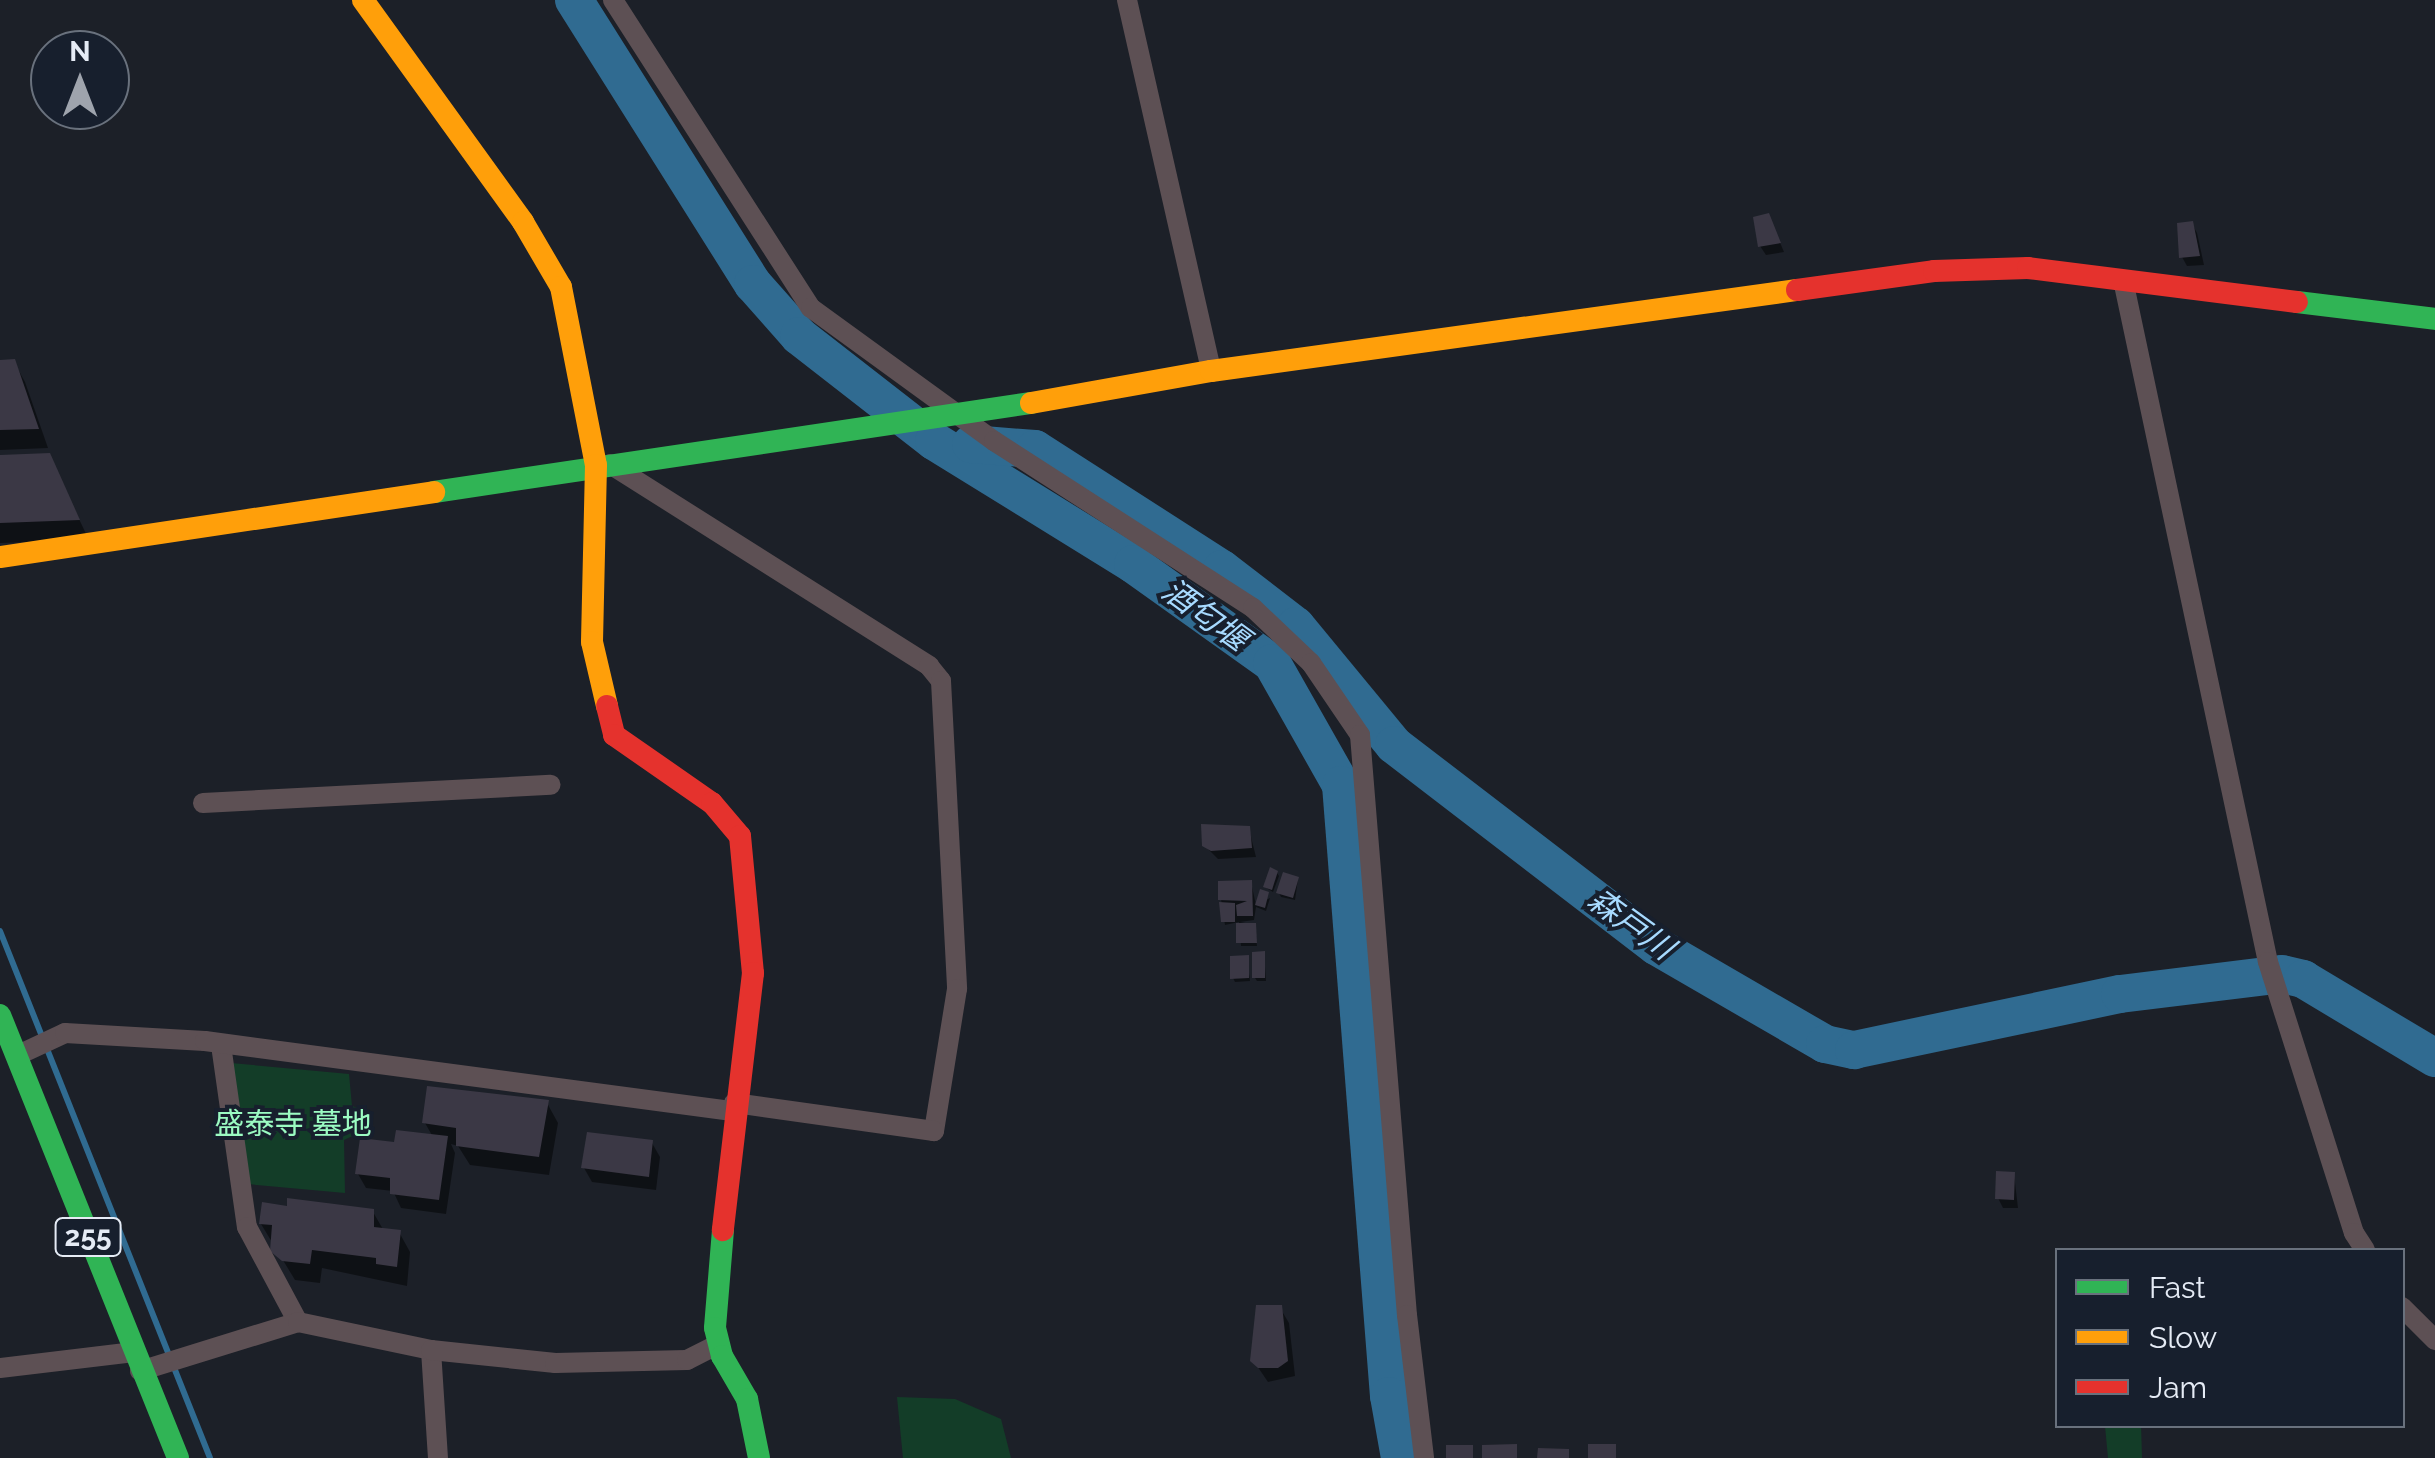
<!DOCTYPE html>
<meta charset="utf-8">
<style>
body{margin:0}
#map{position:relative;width:2435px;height:1458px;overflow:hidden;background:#1c2028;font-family:Raleway,"Noto Sans JP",sans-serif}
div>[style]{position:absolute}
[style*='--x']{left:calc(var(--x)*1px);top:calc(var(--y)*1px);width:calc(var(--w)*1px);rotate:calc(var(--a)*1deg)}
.green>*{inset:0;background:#133d28}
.shadow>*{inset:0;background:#0007}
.stream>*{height:6px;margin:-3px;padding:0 3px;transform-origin:3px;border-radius:3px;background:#306b91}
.river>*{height:38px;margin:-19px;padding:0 19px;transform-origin:19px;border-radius:19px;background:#306b91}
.building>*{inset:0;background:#3b3845}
.street>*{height:20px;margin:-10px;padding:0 10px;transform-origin:10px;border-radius:10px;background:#5d5054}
.fast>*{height:22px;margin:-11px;padding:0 11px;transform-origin:11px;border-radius:11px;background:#30b455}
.slow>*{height:22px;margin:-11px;padding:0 11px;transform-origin:11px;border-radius:11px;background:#ff9f0a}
.jam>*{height:22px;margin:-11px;padding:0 11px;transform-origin:11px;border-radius:11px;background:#e5322d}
span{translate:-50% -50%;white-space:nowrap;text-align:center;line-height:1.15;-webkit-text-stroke:8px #171f2d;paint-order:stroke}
.shield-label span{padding:2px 8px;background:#171f2d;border:2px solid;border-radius:8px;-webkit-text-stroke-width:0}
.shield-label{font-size:28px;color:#e5ebf5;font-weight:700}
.park-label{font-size:30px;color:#9bfbc2}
.water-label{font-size:32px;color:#a7daff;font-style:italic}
.legend{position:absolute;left:2055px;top:1248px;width:350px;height:180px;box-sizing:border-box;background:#171f2d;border:2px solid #69717d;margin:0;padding:12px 18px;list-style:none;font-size:30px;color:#e5ebf5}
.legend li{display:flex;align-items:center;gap:20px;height:50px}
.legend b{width:50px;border:2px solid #69717d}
.north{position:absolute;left:30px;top:30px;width:100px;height:100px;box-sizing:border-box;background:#171f2d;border:2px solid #69717d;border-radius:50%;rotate:0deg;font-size:28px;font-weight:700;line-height:40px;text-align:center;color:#e5ebf5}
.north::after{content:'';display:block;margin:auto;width:35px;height:45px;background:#9fa4ad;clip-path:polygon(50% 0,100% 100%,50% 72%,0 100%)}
</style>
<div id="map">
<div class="green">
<i style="clip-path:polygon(231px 1063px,349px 1074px,352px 1106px,364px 1110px,359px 1133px,344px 1140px,345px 1193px,247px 1184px)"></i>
<i style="clip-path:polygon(897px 1397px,955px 1399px,1001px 1419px,1011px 1458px,903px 1458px)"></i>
<i style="clip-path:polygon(2105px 1426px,2141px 1426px,2142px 1458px,2108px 1458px)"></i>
</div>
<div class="shadow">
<i style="clip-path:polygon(2192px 224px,2197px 233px,2204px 265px,2187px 266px,2182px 257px)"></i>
<i style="clip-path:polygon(1773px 226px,1784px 252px,1766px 255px,1760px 246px)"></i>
<i style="clip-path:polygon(14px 362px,25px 382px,48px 448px,0 450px,0 363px)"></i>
<i style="clip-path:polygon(49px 456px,89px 540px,0 543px,0 458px)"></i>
<i style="clip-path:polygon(1249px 829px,1256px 857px,1218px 859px,1205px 846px)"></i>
<i style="clip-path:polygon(1277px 873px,1279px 876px,1273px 892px,1265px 887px)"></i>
<i style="clip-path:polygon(1298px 879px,1295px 900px,1281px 897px,1279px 893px)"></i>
<i style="clip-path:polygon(1251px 882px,1256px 905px,1270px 898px,1266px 911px,1256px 907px,1254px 920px,1240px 922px,1255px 925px,1257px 946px,1241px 946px,1239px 922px,1225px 925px,1221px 899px)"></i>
<i style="clip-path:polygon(1264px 954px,1266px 981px,1257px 981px,1255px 978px)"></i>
<i style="clip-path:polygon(1247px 958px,1250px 981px,1235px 982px,1233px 978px)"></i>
<i style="clip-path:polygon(547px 1103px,558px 1123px,549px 1175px,470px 1165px,458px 1146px,451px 1144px,455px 1153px,446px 1214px,401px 1208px,393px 1191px,366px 1188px,358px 1174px,396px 1145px,433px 1137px,425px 1123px)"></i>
<i style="clip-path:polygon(652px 1143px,660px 1157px,656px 1190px,592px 1182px,584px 1168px)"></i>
<i style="clip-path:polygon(2014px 1174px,2018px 1208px,2003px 1208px,1998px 1198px)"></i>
<i style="clip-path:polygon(373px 1212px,384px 1231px,399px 1232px,410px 1252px,407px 1286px,322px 1268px,320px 1283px,295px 1280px,261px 1224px)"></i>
<i style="clip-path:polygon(1280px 1308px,1289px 1323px,1295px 1376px,1268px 1382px,1253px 1360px)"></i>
</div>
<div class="stream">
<i style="--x:0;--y:931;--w:567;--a:68.27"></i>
</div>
<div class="river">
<i style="--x:574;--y:0;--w:336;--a:57.8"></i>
<i style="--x:753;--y:284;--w:69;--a:48.5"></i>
<i style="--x:799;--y:336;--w:171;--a:37.9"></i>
<i style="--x:934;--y:441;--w:234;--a:31.7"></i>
<i style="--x:1133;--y:564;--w:171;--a:35.5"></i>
<i style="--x:1272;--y:663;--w:140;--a:60.5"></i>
<i style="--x:1341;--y:785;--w:613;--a:85.51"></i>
<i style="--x:1389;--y:1396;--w:63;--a:79.9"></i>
<i style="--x:971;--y:444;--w:64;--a:4.5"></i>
<i style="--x:1035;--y:449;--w:222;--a:32.7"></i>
<i style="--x:1222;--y:569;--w:93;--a:37.6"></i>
<i style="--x:1296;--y:626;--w:154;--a:50.5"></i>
<i style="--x:1394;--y:745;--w:330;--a:37.5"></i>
<i style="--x:1656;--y:946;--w:195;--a:30.1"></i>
<i style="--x:1825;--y:1044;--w:30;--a:12"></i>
<i style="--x:1854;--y:1050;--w:272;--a:-11.9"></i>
<i style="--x:2120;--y:994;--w:163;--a:-7"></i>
<i style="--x:2282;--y:974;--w:22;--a:13"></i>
<i style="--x:2303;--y:979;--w:154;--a:30.9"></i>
</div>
<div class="building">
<i style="clip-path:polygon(1769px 213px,1781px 243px,1758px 247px,1753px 217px)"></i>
<i style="clip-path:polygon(2193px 221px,2200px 256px,2179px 258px,2177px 223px)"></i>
<i style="clip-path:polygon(15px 359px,39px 429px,0 430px,0 360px)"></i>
<i style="clip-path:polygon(50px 453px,80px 520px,0 523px,0 455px)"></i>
<i style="clip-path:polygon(1201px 824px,1250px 826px,1252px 848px,1211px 851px,1202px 846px)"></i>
<i style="clip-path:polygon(1270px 867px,1278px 871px,1272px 890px,1263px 887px)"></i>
<i style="clip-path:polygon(1283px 872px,1299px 877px,1293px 898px,1276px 893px)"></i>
<i style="clip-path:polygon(1252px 880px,1253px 916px,1237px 916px,1236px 905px,1247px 901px,1218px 900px,1218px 881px)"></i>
<i style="clip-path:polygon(1260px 889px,1269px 892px,1265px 908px,1255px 905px)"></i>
<i style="clip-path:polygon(1219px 902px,1235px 903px,1235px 922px,1221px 922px)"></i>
<i style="clip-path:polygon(1236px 923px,1256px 923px,1257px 943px,1236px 943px)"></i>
<i style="clip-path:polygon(1265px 951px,1265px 978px,1252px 978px,1252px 952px)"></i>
<i style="clip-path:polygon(1249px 955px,1249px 978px,1230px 979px,1230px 956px)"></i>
<i style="clip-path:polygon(427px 1086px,549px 1100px,539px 1157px,456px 1146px,456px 1128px,422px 1123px)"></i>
<i style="clip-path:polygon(396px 1130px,448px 1136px,439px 1200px,390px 1194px,390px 1178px,355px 1174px,360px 1138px,394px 1142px)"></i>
<i style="clip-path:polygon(587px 1132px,653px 1140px,649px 1177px,581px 1168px)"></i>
<i style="clip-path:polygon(1996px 1171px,2015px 1172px,2014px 1200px,1995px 1199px)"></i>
<i style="clip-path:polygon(287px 1198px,374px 1209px,374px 1227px,401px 1230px,397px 1267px,376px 1264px,376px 1258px,312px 1250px,310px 1264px,282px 1261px,270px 1251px,272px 1225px,259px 1224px,262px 1202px,287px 1206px)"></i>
<i style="clip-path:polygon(1256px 1305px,1282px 1305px,1288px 1361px,1278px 1368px,1258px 1368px,1250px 1361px)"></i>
<i style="clip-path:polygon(1517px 1444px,1517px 1458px,1482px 1458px,1482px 1445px)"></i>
<i style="clip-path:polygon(1588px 1444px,1616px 1444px,1616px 1458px,1588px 1458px)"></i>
<i style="clip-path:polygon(1446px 1445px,1473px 1445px,1473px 1458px,1446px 1458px)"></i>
<i style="clip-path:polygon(1538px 1448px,1569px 1449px,1569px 1458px,1537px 1458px)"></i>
</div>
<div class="street">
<i style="--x:613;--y:0;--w:366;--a:57.3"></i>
<i style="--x:811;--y:308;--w:226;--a:36"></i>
<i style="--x:994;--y:441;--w:308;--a:32.8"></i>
<i style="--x:1253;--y:608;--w:80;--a:43.5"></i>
<i style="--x:1311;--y:663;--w:87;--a:55.8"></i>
<i style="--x:1360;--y:735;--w:582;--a:85.37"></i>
<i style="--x:1407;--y:1315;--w:144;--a:83.2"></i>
<i style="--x:1127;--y:0;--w:380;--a:77.2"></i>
<i style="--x:2123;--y:280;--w:697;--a:78"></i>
<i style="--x:2268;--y:962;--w:284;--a:72.4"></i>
<i style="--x:2354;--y:1233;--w:20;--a:57"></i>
<i style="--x:610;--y:464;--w:378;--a:32.3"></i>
<i style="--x:929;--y:666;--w:19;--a:51"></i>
<i style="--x:941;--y:681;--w:308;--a:87"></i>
<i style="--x:957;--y:989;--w:144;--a:99.2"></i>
<i style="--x:934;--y:1131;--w:202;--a:-172"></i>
<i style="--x:203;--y:803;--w:348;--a:-3"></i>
<i style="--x:221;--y:1045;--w:184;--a:81.9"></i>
<i style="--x:247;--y:1227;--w:108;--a:61.8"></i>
<i style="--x:16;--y:1056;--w:54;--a:-25.1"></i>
<i style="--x:65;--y:1033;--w:140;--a:3.3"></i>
<i style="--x:205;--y:1041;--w:532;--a:7.57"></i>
<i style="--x:2402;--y:1307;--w:47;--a:45"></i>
<i style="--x:431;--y:1350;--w:108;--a:86.3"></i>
<i style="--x:0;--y:1368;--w:135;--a:-6.8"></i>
<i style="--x:140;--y:1371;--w:165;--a:-17.2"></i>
<i style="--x:298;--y:1322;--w:136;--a:11.9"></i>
<i style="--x:431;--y:1350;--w:125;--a:6"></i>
<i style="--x:555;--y:1363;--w:132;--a:-1.3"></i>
<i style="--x:687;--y:1360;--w:34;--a:-27"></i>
</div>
<div class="fast">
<i style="--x:2297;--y:302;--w:139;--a:7"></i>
<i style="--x:434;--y:492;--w:604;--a:-8.48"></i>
<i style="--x:0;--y:1015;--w:477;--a:68.1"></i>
<i style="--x:723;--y:1230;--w:98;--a:94.7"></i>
<i style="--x:715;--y:1328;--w:29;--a:76"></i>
<i style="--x:722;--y:1356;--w:50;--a:59.8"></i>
<i style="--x:747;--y:1399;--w:60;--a:78.5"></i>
</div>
<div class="slow">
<i style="--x:363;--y:0;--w:274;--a:54.2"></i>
<i style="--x:523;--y:222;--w:75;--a:59.7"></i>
<i style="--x:561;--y:287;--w:181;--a:78.9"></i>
<i style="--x:596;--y:465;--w:177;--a:91.3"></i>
<i style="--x:592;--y:642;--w:66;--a:76.8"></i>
<i style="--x:1031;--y:403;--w:183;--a:-10.1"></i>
<i style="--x:1211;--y:371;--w:592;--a:-7.87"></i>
<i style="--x:0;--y:557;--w:439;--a:-8.5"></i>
</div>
<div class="jam">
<i style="--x:1797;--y:290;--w:138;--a:-7.9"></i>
<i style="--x:1934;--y:271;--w:94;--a:-1.8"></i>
<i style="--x:2028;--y:268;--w:271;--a:7.2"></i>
<i style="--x:607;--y:706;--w:30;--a:76"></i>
<i style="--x:614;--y:735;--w:119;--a:34.8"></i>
<i style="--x:712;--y:803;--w:43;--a:49.7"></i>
<i style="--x:740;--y:836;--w:138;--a:84.6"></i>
<i style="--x:753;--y:973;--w:259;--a:96.7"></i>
</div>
<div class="shield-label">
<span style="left:88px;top:1237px">255</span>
</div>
<div class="park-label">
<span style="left:293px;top:1124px">盛泰寺 墓地</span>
</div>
<div class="water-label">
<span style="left:1205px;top:615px;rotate:36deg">酒匂堰</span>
<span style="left:1631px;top:924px;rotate:36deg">森戸川</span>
</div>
<ul class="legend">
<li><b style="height:12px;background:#30b455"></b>Fast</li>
<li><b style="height:12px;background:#ff9f0a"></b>Slow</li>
<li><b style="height:12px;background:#e5322d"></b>Jam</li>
</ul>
<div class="north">N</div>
</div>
